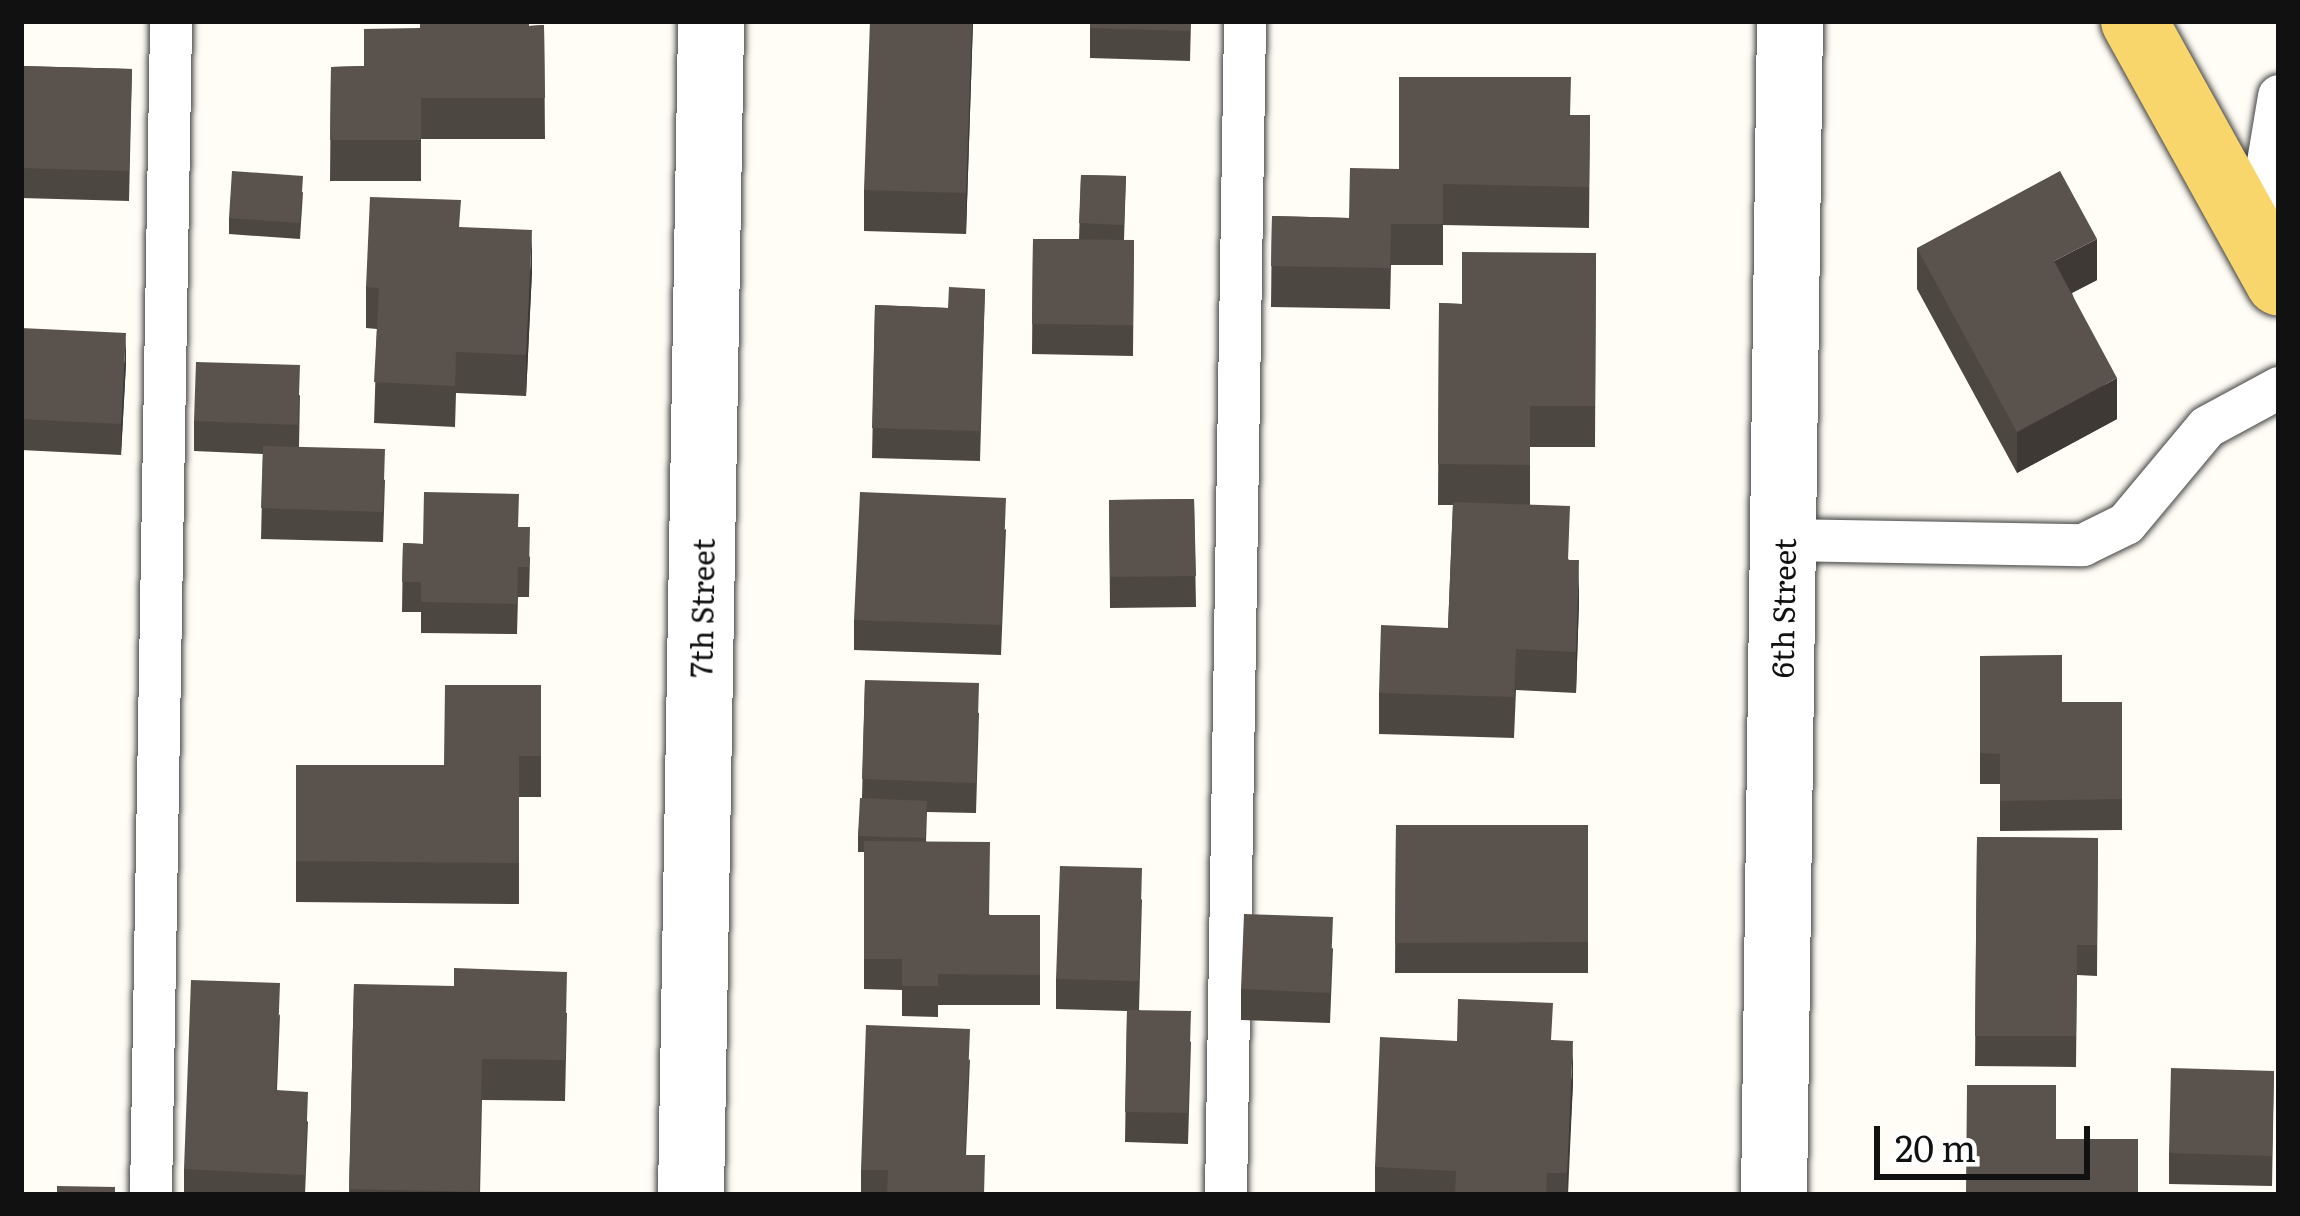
<!DOCTYPE html>
<style>
body{margin:0}
#map{position:relative;width:2300px;height:1216px;overflow:hidden;background:#fffdf5;font-family:Literata,serif}
div>[style]{position:absolute}
[style*='--x']{left:calc(var(--x)*1px);top:calc(var(--y)*1px);width:calc(var(--w)*1px);rotate:calc(var(--a)*1deg)}
.roads{filter:drop-shadow(0 0 3px #444) drop-shadow(0 0 3px #444)}
.lane>*{height:42px;margin:-21px;padding:0 21px;transform-origin:21px;border-radius:21px;background:#fff}
.street>*{height:66px;margin:-33px;padding:0 33px;transform-origin:33px;border-radius:33px;background:#fff}
.primary>*{height:66px;margin:-33px;padding:0 33px;transform-origin:33px;border-radius:33px;background:#f9d66b}
.wall>*{inset:0;background:#4d4742}
.shaded-wall>*{inset:0;background:#3f3936}
.building>*{inset:0;background:#5a524d}
span{translate:-50% -50%;white-space:nowrap;text-align:center;line-height:1.15;-webkit-text-stroke:12px #fff;paint-order:stroke}
.street-label{font-size:30px;color:#111}
.frame{position:absolute;inset:0;border:24px solid #111;pointer-events:none}
.scale{position:absolute;left:1874px;top:1126px;width:216px;height:54px;box-sizing:border-box;border:6px solid #111;border-top:0;padding-left:15px;font-size:36px;line-height:42px;white-space:nowrap;color:#111;-webkit-text-stroke:9px #fff;paint-order:stroke}
</style>
<div id="map">
<div class="roads">
<div class="lane">
<i style="--x:2255;--y:240;--w:146;--a:-80.5"></i>
<i style="--x:1783;--y:540;--w:300;--a:1"></i>
<i style="--x:2083;--y:545;--w:48;--a:-26"></i>
<i style="--x:2126;--y:524;--w:126;--a:-50.1"></i>
<i style="--x:2207;--y:427;--w:82;--a:-28.4"></i>
<i style="--x:151;--y:1195;--w:1174;--a:-89.02"></i>
<i style="--x:1226;--y:1195;--w:1174;--a:-89.07"></i>
</div>
<div class="street">
<i style="--x:691;--y:1195;--w:1174;--a:-89.02"></i>
<i style="--x:1774;--y:1195;--w:1174;--a:-89.22"></i>
</div>
<div class="primary">
<i style="--x:2134;--y:21;--w:299;--a:61"></i>
</div>
</div>
<div class="wall">
<i style="clip-path:polygon(973px 21px,966px 234px,864px 231px,864px 190px)"></i>
<i style="clip-path:polygon(1090px 21px,1191px 21px,1190px 61px,1090px 58px)"></i>
<i style="clip-path:polygon(544px 25px,545px 139px,421px 139px,421px 181px,330px 181px,331px 67px,364px 66px,529px 26px)"></i>
<i style="clip-path:polygon(21px 66px,132px 69px,129px 201px,21px 198px)"></i>
<i style="clip-path:polygon(1571px 115px,1590px 115px,1589px 228px,1443px 225px,1443px 265px,1391px 265px,1390px 309px,1271px 307px,1272px 216px,1349px 218px)"></i>
<i style="clip-path:polygon(1081px 175px,1126px 176px,1124px 240px,1134px 240px,1133px 356px,1032px 354px,1033px 239px,1079px 239px)"></i>
<i style="clip-path:polygon(303px 192px,300px 239px,229px 234px,229px 218px)"></i>
<i style="clip-path:polygon(461px 227px,532px 271px,526px 396px,456px 393px,455px 427px,374px 423px,377px 329px,366px 328px,366px 287px)"></i>
<i style="clip-path:polygon(1917px 248px,2097px 280px,2072px 293px,2117px 419px,2017px 473px,1917px 289px)"></i>
<i style="clip-path:polygon(1596px 253px,1595px 447px,1530px 447px,1530px 505px,1569px 560px,1579px 601px,1576px 693px,1516px 690px,1514px 738px,1379px 734px,1379px 693px,1448px 628px,1453px 505px,1438px 505px,1439px 303px,1462px 304px)"></i>
<i style="clip-path:polygon(985px 289px,980px 461px,872px 458px,875px 305px,948px 308px)"></i>
<i style="clip-path:polygon(21px 328px,126px 363px,121px 455px,21px 450px)"></i>
<i style="clip-path:polygon(300px 395px,299px 447px,385px 480px,383px 542px,261px 539px,263px 454px,194px 451px,194px 421px)"></i>
<i style="clip-path:polygon(1194px 499px,1196px 607px,1110px 608px,1109px 500px)"></i>
<i style="clip-path:polygon(519px 527px,530px 558px,529px 597px,518px 597px,517px 634px,421px 633px,421px 612px,402px 612px,403px 543px,423px 544px)"></i>
<i style="clip-path:polygon(1006px 529px,1001px 655px,854px 650px,854px 620px)"></i>
<i style="clip-path:polygon(1980px 656px,2062px 702px,2122px 702px,2122px 830px,2000px 831px,2000px 784px,1980px 784px)"></i>
<i style="clip-path:polygon(865px 680px,979px 713px,976px 813px,927px 812px,926px 841px,990px 915px,1040px 915px,1040px 1005px,938px 1005px,938px 1017px,902px 1016px,902px 990px,864px 989px,864px 852px,858px 852px,858px 836px,862px 798px)"></i>
<i style="clip-path:polygon(541px 685px,541px 797px,519px 797px,519px 904px,296px 902px,296px 765px,444px 765px)"></i>
<i style="clip-path:polygon(1396px 825px,1588px 825px,1588px 973px,1395px 973px)"></i>
<i style="clip-path:polygon(1977px 837px,2098px 838px,2097px 976px,2077px 975px,2076px 1067px,1975px 1066px)"></i>
<i style="clip-path:polygon(1142px 899px,1139px 1010px,1191px 1042px,1188px 1144px,1125px 1142px,1127px 1011px,1056px 1009px,1056px 979px)"></i>
<i style="clip-path:polygon(1333px 948px,1330px 1023px,1241px 1020px,1241px 989px)"></i>
<i style="clip-path:polygon(354px 984px,567px 1013px,565px 1101px,482px 1100px,480px 1195px,349px 1195px)"></i>
<i style="clip-path:polygon(280px 1014px,277px 1090px,308px 1122px,305px 1195px,184px 1195px,184px 1169px)"></i>
<i style="clip-path:polygon(1553px 1040px,1573px 1082px,1568px 1195px,1375px 1195px,1375px 1167px,1457px 1041px)"></i>
<i style="clip-path:polygon(970px 1059px,966px 1155px,985px 1195px,861px 1195px,861px 1170px)"></i>
<i style="clip-path:polygon(2274px 1071px,2272px 1186px,2169px 1184px,2169px 1153px)"></i>
</div>
<div class="shaded-wall">
<i style="clip-path:polygon(972px 21px,973px 21px,966px 234px,966px 193px)"></i>
<i style="clip-path:polygon(532px 230px,532px 271px,526px 396px,526px 355px)"></i>
<i style="clip-path:polygon(2097px 239px,2097px 280px,2054px 302px,2054px 261px)"></i>
<i style="clip-path:polygon(126px 333px,126px 363px,121px 455px,121px 424px)"></i>
<i style="clip-path:polygon(2117px 378px,2117px 419px,2017px 473px,2017px 432px)"></i>
<i style="clip-path:polygon(1579px 560px,1579px 601px,1576px 693px,1576px 652px)"></i>
<i style="clip-path:polygon(1573px 1041px,1573px 1082px,1567px 1195px,1567px 1173px)"></i>
</div>
<div class="building">
<i style="clip-path:polygon(420px 21px,529px 21px,529px 26px,544px 25px,545px 98px,421px 98px,421px 140px,330px 140px,331px 67px,364px 66px,364px 29px,420px 28px)"></i>
<i style="clip-path:polygon(870px 21px,972px 21px,966px 193px,864px 190px)"></i>
<i style="clip-path:polygon(1090px 21px,1190px 21px,1190px 31px,1090px 28px)"></i>
<i style="clip-path:polygon(21px 66px,132px 69px,129px 171px,21px 168px)"></i>
<i style="clip-path:polygon(1399px 77px,1571px 77px,1570px 115px,1590px 115px,1589px 187px,1443px 184px,1443px 224px,1391px 224px,1390px 268px,1271px 266px,1272px 216px,1349px 218px,1350px 168px,1399px 169px)"></i>
<i style="clip-path:polygon(232px 171px,303px 176px,300px 223px,229px 218px)"></i>
<i style="clip-path:polygon(2060px 171px,2097px 239px,2054px 261px,2117px 378px,2017px 432px,1917px 248px)"></i>
<i style="clip-path:polygon(1081px 175px,1126px 176px,1124px 225px,1079px 223px)"></i>
<i style="clip-path:polygon(370px 197px,461px 200px,459px 227px,532px 230px,526px 355px,456px 352px,455px 386px,374px 382px,379px 288px,366px 287px)"></i>
<i style="clip-path:polygon(1033px 239px,1134px 240px,1133px 325px,1032px 324px)"></i>
<i style="clip-path:polygon(1462px 252px,1596px 253px,1595px 406px,1530px 406px,1530px 465px,1438px 464px,1439px 303px,1462px 304px)"></i>
<i style="clip-path:polygon(949px 287px,985px 289px,980px 431px,872px 428px,875px 305px,948px 308px)"></i>
<i style="clip-path:polygon(21px 328px,126px 333px,121px 424px,21px 419px)"></i>
<i style="clip-path:polygon(196px 362px,300px 365px,298px 425px,194px 421px)"></i>
<i style="clip-path:polygon(263px 446px,385px 449px,383px 512px,261px 508px)"></i>
<i style="clip-path:polygon(424px 492px,519px 494px,518px 527px,530px 527px,529px 567px,518px 567px,517px 604px,421px 602px,421px 582px,402px 582px,403px 543px,423px 544px)"></i>
<i style="clip-path:polygon(860px 492px,1006px 498px,1001px 625px,854px 620px)"></i>
<i style="clip-path:polygon(1194px 499px,1196px 576px,1110px 577px,1109px 500px)"></i>
<i style="clip-path:polygon(1453px 502px,1570px 506px,1568px 560px,1579px 560px,1576px 652px,1516px 649px,1514px 697px,1379px 693px,1381px 625px,1448px 628px)"></i>
<i style="clip-path:polygon(2062px 655px,2062px 702px,2122px 702px,2122px 799px,2000px 801px,2000px 754px,1980px 753px,1980px 656px)"></i>
<i style="clip-path:polygon(865px 680px,979px 683px,976px 783px,862px 779px)"></i>
<i style="clip-path:polygon(445px 685px,541px 685px,541px 756px,519px 756px,519px 863px,296px 861px,296px 765px,444px 765px)"></i>
<i style="clip-path:polygon(860px 798px,927px 801px,925px 838px,858px 836px)"></i>
<i style="clip-path:polygon(1396px 825px,1588px 825px,1588px 942px,1395px 943px)"></i>
<i style="clip-path:polygon(1977px 837px,2098px 838px,2097px 945px,2077px 945px,2076px 1036px,1975px 1036px)"></i>
<i style="clip-path:polygon(864px 841px,990px 842px,989px 915px,1040px 915px,1040px 975px,938px 974px,938px 986px,902px 986px,902px 959px,864px 959px)"></i>
<i style="clip-path:polygon(1060px 866px,1142px 868px,1139px 981px,1056px 979px)"></i>
<i style="clip-path:polygon(1244px 914px,1333px 917px,1330px 993px,1241px 989px)"></i>
<i style="clip-path:polygon(454px 968px,567px 972px,565px 1060px,482px 1059px,479px 1192px,349px 1189px,354px 984px,454px 986px)"></i>
<i style="clip-path:polygon(191px 980px,280px 983px,276px 1090px,308px 1092px,305px 1175px,184px 1169px)"></i>
<i style="clip-path:polygon(1458px 999px,1553px 1003px,1551px 1040px,1573px 1041px,1567px 1173px,1547px 1173px,1546px 1195px,1455px 1195px,1456px 1171px,1375px 1167px,1380px 1037px,1457px 1041px)"></i>
<i style="clip-path:polygon(1127px 1010px,1191px 1011px,1188px 1113px,1125px 1112px)"></i>
<i style="clip-path:polygon(866px 1025px,970px 1029px,965px 1155px,985px 1155px,984px 1195px,887px 1195px,888px 1170px,861px 1170px)"></i>
<i style="clip-path:polygon(2171px 1068px,2274px 1071px,2272px 1156px,2169px 1153px)"></i>
<i style="clip-path:polygon(1967px 1085px,2056px 1085px,2056px 1139px,2138px 1139px,2138px 1195px,1966px 1194px)"></i>
<i style="clip-path:polygon(57px 1186px,115px 1187px,115px 1195px,57px 1195px)"></i>
</div>
<div class="street-label">
<span style="left:701px;top:608px;rotate:-89deg">7th Street</span>
<span style="left:1782px;top:608px;rotate:-89deg">6th Street</span>
</div>
<div class="frame"></div>
<div class="scale">20 m</div>
</div>
